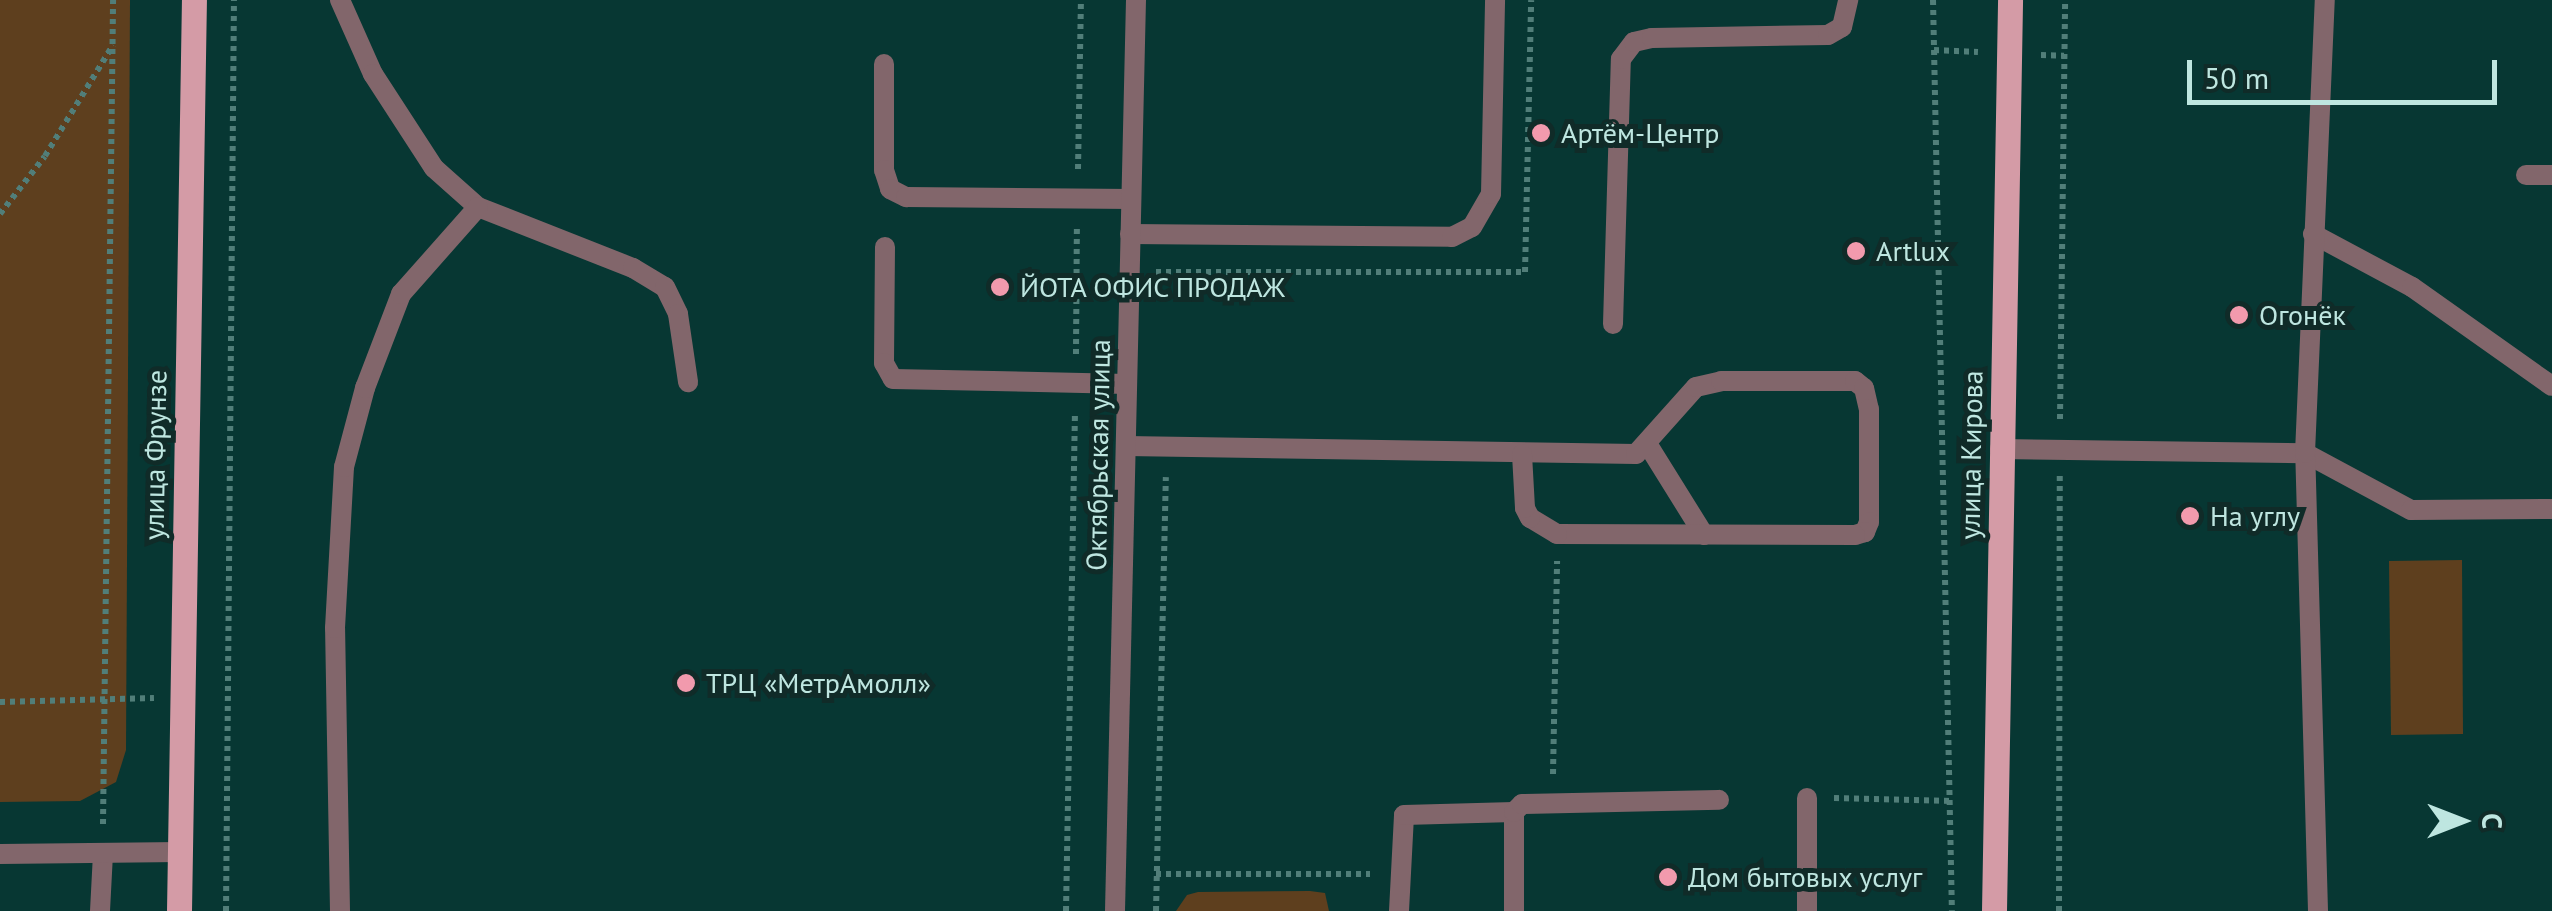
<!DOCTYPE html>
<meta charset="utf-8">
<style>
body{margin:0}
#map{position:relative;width:2552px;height:911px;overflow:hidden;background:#073733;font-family:"PT Sans",sans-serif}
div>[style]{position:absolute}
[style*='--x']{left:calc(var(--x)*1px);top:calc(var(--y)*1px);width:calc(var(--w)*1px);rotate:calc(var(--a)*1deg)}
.green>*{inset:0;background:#5e3f1e}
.path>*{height:6px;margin-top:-3px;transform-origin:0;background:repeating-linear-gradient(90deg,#517e79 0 5px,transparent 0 10px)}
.lane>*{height:20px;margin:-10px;padding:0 10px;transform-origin:10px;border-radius:10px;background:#82666b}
.street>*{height:20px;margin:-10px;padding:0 10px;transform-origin:10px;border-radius:10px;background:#82666b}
.primary>*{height:25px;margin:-12.5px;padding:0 12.5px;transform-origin:12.5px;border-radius:12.5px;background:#d49ba6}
.dots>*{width:28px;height:28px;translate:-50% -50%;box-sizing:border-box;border:5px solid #102b28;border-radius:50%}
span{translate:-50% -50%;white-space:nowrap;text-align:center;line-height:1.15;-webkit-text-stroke:10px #102b28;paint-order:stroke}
.poi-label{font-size:28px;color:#bee6e0}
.left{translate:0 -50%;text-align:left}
.street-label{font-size:28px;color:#bee6e0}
.north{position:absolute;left:2412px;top:771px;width:100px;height:100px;-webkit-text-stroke:8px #102b28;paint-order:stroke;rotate:90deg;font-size:28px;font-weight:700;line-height:40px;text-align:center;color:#bee6e0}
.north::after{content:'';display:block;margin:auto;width:35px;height:45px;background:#bee6e0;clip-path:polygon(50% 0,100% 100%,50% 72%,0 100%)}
.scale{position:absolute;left:2187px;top:60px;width:310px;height:45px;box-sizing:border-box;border:5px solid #bee6e0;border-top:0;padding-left:12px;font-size:30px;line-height:35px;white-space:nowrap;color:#bee6e0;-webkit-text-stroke:8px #102b28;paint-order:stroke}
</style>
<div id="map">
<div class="green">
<i style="clip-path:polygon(0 0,130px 0,126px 750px,116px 782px,80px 801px,0 802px)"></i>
<i style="clip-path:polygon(2462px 560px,2463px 734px,2391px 735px,2389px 561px)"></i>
<i style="clip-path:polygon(1310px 891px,1325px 893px,1329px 911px,1176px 911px,1187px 895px,1198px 892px)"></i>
</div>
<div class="path">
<i style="--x:1933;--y:0;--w:911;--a:88.81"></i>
<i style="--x:1934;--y:50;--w:44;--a:2.6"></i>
<i style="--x:2041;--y:55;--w:23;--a:2"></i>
<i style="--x:1078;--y:169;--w:169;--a:-89"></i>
<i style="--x:0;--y:214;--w:73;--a:-52.2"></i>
<i style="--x:45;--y:156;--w:130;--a:-58.5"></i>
<i style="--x:1156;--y:272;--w:369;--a:0"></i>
<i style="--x:1525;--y:272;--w:272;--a:-88.7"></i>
<i style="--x:1076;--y:354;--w:128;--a:-89.6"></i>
<i style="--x:2060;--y:419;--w:419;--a:-89.3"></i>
<i style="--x:0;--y:702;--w:154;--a:-1.5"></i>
<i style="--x:1553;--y:774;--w:213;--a:-88.9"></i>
<i style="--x:1834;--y:798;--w:119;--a:1.4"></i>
<i style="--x:103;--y:824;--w:824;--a:-89.3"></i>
<i style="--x:1156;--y:874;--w:214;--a:0"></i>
<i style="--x:226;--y:911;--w:911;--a:-89.5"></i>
<i style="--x:1066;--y:911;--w:500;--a:-88.97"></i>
<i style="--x:1156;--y:911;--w:434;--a:-88.7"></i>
<i style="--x:2059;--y:911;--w:435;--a:-89.9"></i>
</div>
<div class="lane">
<i style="--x:340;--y:0;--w:81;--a:66"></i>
<i style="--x:373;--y:74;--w:112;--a:57"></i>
<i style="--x:434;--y:168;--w:59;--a:41.6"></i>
<i style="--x:478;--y:207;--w:167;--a:21.5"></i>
<i style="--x:633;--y:268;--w:37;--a:31"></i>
<i style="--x:665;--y:287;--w:30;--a:64"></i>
<i style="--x:678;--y:314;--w:69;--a:81.6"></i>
<i style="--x:884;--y:64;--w:106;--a:90"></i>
<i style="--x:884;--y:170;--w:20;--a:72"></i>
<i style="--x:890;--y:189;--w:18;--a:27"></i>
<i style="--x:906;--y:197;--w:225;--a:0.5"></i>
<i style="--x:2526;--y:175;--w:26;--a:0"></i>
<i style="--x:2313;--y:234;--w:112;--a:28.2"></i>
<i style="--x:2412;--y:287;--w:171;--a:35.3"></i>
<i style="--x:885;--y:247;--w:116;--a:90.5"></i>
<i style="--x:884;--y:363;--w:18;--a:61"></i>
<i style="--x:893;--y:379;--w:234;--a:1.2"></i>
<i style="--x:1613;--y:324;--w:265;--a:-88.3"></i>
<i style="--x:1621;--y:59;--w:21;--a:-53"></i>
<i style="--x:1634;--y:42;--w:18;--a:-13"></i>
<i style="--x:1652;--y:38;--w:176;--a:-1"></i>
<i style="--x:1828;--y:35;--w:16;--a:-30"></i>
<i style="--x:1842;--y:27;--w:28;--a:-77"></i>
<i style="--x:1648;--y:445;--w:106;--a:58.1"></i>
<i style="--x:1126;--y:446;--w:510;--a:0.9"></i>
<i style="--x:1636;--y:454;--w:90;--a:-48.2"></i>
<i style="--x:1696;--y:387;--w:26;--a:-13"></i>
<i style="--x:1721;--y:381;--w:134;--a:0"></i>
<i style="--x:1855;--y:381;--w:11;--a:38"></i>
<i style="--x:1864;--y:388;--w:22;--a:77"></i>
<i style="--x:1869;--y:409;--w:113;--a:90"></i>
<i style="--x:1869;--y:522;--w:11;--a:112"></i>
<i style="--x:1865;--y:532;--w:10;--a:163"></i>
<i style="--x:1855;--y:535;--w:298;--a:-179.8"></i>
<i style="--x:1557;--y:534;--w:31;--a:-149"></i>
<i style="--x:1530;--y:518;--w:11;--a:-117"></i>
<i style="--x:1525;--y:508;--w:54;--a:-93.2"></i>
<i style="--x:2000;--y:449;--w:305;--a:0.8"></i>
<i style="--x:2305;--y:453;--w:120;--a:28.3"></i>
<i style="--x:2411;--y:510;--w:141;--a:-0.4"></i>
<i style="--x:100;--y:911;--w:57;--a:-87"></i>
<i style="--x:340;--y:911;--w:283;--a:-91"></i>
<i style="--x:335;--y:628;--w:161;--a:-86.8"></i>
<i style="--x:344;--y:467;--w:82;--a:-75.1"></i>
<i style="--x:365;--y:388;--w:101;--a:-69"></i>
<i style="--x:401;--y:294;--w:116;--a:-48.5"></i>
<i style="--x:1399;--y:911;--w:96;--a:-87"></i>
<i style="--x:1404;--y:815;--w:110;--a:-1.6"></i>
<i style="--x:1514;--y:911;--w:99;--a:-90"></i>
<i style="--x:1514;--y:812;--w:11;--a:-45"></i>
<i style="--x:1522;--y:804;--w:197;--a:-1.2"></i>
<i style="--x:1807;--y:911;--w:113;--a:-90"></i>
<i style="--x:2318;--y:911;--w:458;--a:-91.6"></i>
<i style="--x:2305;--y:453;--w:453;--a:-87.5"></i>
</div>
<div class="street">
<i style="--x:1130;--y:234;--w:322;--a:0.5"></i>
<i style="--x:1452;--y:237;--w:22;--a:-27"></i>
<i style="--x:1472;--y:227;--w:38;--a:-60"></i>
<i style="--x:1491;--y:194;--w:194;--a:-88.8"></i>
<i style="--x:0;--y:854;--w:180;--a:-0.6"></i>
<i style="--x:1115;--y:911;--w:911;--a:-88.68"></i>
</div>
<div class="primary">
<i style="--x:179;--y:911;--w:911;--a:-89.06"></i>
<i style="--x:1994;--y:911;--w:911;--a:-88.99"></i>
</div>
<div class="dots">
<i style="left:1541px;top:133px;background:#f29aad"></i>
<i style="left:1856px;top:251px;background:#f29aad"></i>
<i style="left:1000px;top:287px;background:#f29aad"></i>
<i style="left:2239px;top:315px;background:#f29aad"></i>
<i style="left:2190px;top:516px;background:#f29aad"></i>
<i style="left:686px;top:683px;background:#f29aad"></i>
<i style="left:1668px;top:877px;background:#f29aad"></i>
</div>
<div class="poi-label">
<span class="left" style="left:1561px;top:133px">Артём-Центр</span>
<span class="left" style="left:1876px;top:251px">Artlux</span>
<span class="left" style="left:1020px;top:287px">ЙОТА ОФИС ПРОДАЖ</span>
<span class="left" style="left:2259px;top:315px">Огонёк</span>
<span class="left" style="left:2210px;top:516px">На углу</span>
<span class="left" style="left:706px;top:683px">ТРЦ «МетрАмолл»</span>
<span class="left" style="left:1688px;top:877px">Дом бытовых услуг</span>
</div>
<div class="street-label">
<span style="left:155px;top:455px;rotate:-89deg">улица Фрунзе</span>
<span style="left:1098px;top:455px;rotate:-89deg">Октябрьская улица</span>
<span style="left:1971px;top:455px;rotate:-89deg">улица Кирова</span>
</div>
<div class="north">С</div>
<div class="scale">50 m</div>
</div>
